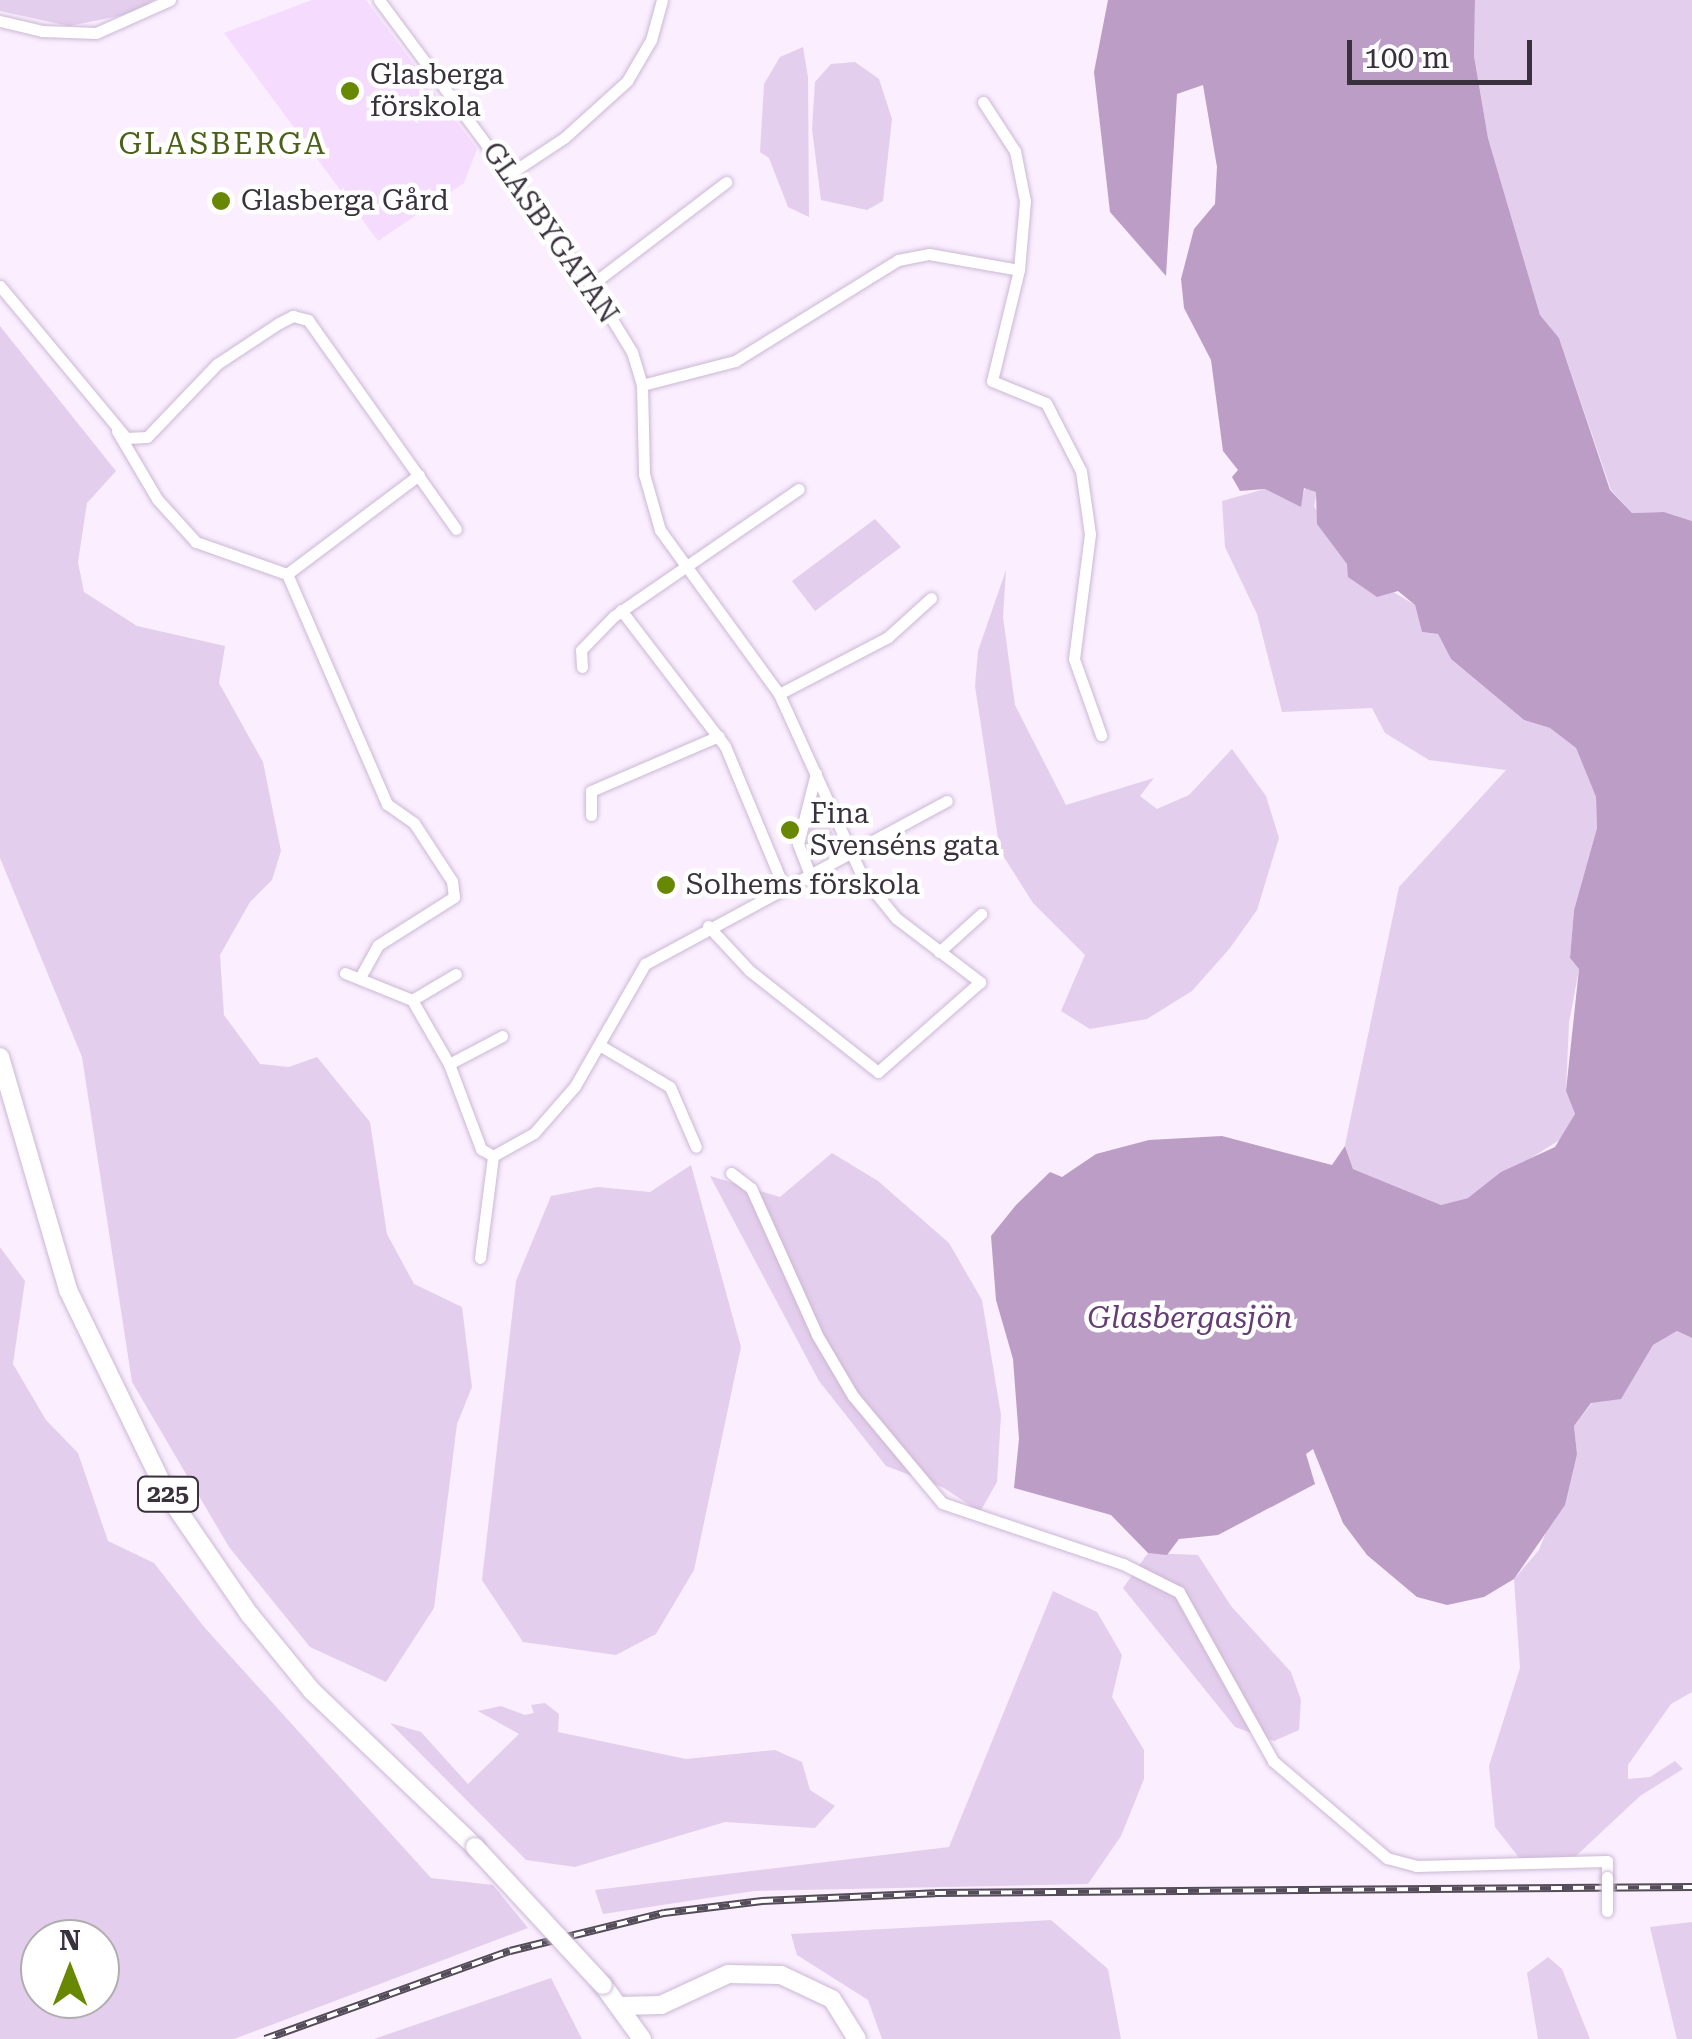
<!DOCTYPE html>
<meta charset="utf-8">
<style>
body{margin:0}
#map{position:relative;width:1692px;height:2039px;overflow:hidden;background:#faeeff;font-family:"Roboto Serif",serif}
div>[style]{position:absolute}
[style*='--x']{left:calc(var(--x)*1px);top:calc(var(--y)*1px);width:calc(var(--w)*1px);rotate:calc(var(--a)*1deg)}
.built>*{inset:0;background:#f5dcff}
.green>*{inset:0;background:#e4ceed}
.water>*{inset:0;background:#bb9dc6}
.roads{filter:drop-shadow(0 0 2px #cbb8d3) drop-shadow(0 0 2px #cbb8d3)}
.street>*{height:11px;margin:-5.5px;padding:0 5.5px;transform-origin:5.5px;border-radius:5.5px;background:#fff}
.primary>*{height:18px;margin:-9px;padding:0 9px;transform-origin:9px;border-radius:9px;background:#fff}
.rail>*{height:8px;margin-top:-4px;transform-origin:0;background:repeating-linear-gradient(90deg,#fff 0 11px,#544c58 0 22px);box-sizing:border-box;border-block:2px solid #544c58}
.bridges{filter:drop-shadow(0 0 2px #cbb8d3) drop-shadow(0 0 2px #cbb8d3)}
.street-bridge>*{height:11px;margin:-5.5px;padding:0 5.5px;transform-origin:5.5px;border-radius:5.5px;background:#fff}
.primary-bridge>*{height:18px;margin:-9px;padding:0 9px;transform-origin:9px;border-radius:9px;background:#fff}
.dots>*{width:28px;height:28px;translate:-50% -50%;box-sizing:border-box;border:5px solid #fff;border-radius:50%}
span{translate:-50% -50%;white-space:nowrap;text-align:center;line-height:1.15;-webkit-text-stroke:9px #fff;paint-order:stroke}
.shield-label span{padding:2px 8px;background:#fff;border:2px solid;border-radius:8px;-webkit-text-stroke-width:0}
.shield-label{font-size:25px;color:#39313c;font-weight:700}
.poi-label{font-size:28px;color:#39313c}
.left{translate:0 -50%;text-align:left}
.street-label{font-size:28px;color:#39313c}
.neighbourhood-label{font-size:30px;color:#4b6018;letter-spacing:2.5px}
.water-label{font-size:30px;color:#643d73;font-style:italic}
.north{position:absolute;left:20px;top:1919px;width:100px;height:100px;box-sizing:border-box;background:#fff;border:2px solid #b0adb1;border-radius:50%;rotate:0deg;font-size:28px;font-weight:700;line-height:40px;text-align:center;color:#39313c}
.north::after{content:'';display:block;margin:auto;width:35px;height:45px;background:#688804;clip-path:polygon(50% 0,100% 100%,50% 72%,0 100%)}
.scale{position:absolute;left:1347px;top:40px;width:185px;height:45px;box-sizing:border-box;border:5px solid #39313c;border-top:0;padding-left:12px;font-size:30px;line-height:35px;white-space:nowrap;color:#39313c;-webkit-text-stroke:8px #fff;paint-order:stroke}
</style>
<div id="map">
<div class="built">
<i style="clip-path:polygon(312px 0,366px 0,477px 149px,464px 183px,378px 241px,224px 33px)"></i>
</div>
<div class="green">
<i style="clip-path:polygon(0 0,154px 0,134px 13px,69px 26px,0 11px)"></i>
<i style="clip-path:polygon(1475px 0,1692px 0,1692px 521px,1664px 512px,1632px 513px,1611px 490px,1559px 338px,1540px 315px,1488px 138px,1474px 56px)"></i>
<i style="clip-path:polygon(803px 47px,808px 77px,809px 217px,788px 207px,769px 158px,760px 152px,764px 84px,780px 57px)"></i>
<i style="clip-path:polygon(855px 62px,879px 79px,892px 119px,883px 201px,867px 210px,821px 200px,812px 129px,815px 82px,831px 64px)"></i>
<i style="clip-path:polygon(0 326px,116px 471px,87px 503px,78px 562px,84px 592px,137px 626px,225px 646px,219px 683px,263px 762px,281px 851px,272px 880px,250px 902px,220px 955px,224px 1015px,260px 1064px,289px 1067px,317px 1057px,370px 1122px,387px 1234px,414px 1284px,462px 1307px,472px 1387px,457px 1424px,434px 1608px,386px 1682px,310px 1647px,229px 1547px,132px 1382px,82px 1057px,0 858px)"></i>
<i style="clip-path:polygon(1305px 488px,1317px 492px,1314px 506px,1347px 564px,1415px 605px,1422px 632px,1438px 634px,1451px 659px,1524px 720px,1550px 728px,1576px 748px,1596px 797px,1597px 828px,1574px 910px,1570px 958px,1579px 969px,1569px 1023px,1566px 1091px,1575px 1114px,1569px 1134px,1468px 1198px,1441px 1205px,1353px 1169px,1345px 1145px,1399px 887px,1506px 770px,1429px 760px,1385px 733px,1372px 708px,1282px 712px,1257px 614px,1225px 547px,1222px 501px,1265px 489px,1300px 506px)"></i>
<i style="clip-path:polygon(875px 519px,901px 547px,815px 611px,792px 581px)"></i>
<i style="clip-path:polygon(1006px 570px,1003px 617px,1015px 705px,1066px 805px,1154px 778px,1140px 796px,1157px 809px,1189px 795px,1232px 749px,1266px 796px,1279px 838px,1257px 910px,1230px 948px,1192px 991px,1147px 1019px,1090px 1029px,1061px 1011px,1085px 955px,1033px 903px,1000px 851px,975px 686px,978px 651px)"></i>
<i style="clip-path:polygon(817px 803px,835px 838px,823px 860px,805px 846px)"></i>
<i style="clip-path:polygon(832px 1153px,878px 1181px,949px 1243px,982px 1300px,1001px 1415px,997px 1482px,980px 1512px,944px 1488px,886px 1466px,819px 1381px,710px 1176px,780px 1197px)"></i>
<i style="clip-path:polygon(691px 1165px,741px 1347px,694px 1570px,656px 1634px,616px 1655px,523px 1642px,482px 1580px,516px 1281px,551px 1196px,598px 1187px,650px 1192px)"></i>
<i style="clip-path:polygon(evenodd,0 1247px,25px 1281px,13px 1364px,46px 1420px,78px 1453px,108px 1541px,154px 1563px,205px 1628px,431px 1878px,493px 1885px,528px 1928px,234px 2039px,0 2039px,0 1247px,100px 1939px,100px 1999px,40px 1999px,40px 1939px,100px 1939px)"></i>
<i style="clip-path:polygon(1677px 1331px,1692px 1338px,1692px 1692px,1671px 1704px,1628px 1765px,1628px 1779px,1650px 1777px,1675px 1761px,1683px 1769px,1640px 1796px,1576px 1856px,1521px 1860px,1495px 1827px,1489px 1766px,1520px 1668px,1514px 1579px,1539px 1550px,1577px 1454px,1574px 1426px,1592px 1403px,1628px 1388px,1629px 1375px,1653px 1345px)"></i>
<i style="clip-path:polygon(1148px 1553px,1198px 1555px,1231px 1606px,1291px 1672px,1301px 1700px,1299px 1730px,1274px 1741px,1235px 1727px,1123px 1588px)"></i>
<i style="clip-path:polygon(1053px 1591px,1097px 1612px,1122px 1655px,1112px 1697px,1144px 1750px,1144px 1779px,1121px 1836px,1088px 1884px,754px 1891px,603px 1914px,595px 1890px,949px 1847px)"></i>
<i style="clip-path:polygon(545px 1703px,559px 1714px,558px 1732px,686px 1759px,775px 1750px,802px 1762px,810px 1790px,835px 1806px,815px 1828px,725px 1822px,575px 1867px,526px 1860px,390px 1723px,421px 1732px,468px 1784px,519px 1734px,478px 1711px,501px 1706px,525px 1715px,534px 1713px,531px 1705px)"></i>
<i style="clip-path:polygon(1051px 1920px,1108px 1969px,1121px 2039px,882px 2039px,868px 2000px,797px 1955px,791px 1934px)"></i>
<i style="clip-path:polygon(1692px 1922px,1692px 2039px,1677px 2039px,1650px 1927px)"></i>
<i style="clip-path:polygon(1548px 1957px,1562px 1969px,1590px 2039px,1538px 2039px,1527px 1973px)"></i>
<i style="clip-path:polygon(551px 1978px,582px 2039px,374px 2039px)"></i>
</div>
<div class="water">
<i style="clip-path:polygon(1108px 0,1475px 0,1474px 56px,1488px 138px,1540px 315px,1559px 338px,1610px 490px,1632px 513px,1664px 512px,1692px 521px,1692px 1338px,1677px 1331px,1653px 1345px,1621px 1399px,1591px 1403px,1574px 1426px,1577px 1454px,1565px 1505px,1514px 1579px,1484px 1597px,1447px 1605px,1417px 1597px,1367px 1555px,1343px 1523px,1313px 1449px,1306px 1454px,1315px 1484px,1218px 1535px,1179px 1539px,1167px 1555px,1148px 1553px,1111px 1515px,1014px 1488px,1019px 1439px,1013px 1359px,996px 1300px,991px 1236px,1016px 1205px,1050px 1172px,1062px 1177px,1096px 1154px,1149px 1140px,1222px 1136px,1332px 1165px,1345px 1146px,1353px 1169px,1441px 1205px,1468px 1198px,1501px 1172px,1555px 1147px,1575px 1114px,1566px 1091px,1579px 969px,1570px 958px,1574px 910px,1597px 828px,1596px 797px,1576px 748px,1550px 728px,1524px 720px,1451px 659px,1438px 634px,1422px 632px,1415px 605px,1398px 591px,1377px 597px,1348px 577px,1347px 564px,1317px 524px,1316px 492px,1304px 488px,1301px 507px,1265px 489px,1240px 491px,1232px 477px,1238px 470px,1223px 451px,1211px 360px,1184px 308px,1181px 279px,1194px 229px,1215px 204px,1217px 167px,1203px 85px,1177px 94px,1166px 276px,1110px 212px,1094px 72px)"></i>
</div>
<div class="roads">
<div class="street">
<i style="--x:379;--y:0;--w:355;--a:53.4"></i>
<i style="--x:591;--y:285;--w:79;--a:58.5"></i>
<i style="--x:632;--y:352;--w:34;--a:73"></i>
<i style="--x:642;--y:385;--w:89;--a:88.7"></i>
<i style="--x:644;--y:474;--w:58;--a:74.1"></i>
<i style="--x:660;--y:530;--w:203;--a:54"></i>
<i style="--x:779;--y:694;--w:200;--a:65.5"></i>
<i style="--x:862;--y:876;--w:54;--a:51"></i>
<i style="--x:896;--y:918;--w:106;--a:37.3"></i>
<i style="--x:980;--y:982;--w:136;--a:138.6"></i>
<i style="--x:878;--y:1072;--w:164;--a:-141.7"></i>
<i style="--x:749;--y:970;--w:60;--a:-133"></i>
<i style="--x:0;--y:21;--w:43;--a:13.4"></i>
<i style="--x:42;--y:31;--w:54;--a:2.1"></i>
<i style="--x:96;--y:33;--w:81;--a:-24"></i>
<i style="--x:983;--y:102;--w:59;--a:56.9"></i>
<i style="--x:1015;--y:151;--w:51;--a:78.7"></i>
<i style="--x:1025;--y:201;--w:69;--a:95"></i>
<i style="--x:1019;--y:270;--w:114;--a:103.7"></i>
<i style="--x:992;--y:381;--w:58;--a:22.2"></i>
<i style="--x:1046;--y:403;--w:76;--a:62.8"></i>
<i style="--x:1081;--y:471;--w:64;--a:81.9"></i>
<i style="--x:1090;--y:534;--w:126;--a:97.3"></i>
<i style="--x:1074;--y:659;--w:81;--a:70.4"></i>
<i style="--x:508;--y:175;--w:67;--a:-33.5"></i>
<i style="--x:564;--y:138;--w:85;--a:-42.1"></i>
<i style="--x:627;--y:81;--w:48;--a:-59.7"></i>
<i style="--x:651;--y:40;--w:41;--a:-74.6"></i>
<i style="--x:591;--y:285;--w:170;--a:-37.3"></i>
<i style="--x:0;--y:286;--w:197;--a:50.3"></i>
<i style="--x:126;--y:438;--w:21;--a:-3"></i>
<i style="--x:147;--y:437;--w:101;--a:-46.2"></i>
<i style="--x:217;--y:364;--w:74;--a:-33.5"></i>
<i style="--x:279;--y:323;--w:16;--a:-27"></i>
<i style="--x:293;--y:316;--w:16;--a:15"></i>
<i style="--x:308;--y:320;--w:256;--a:54.7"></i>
<i style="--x:642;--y:385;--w:96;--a:-14.5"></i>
<i style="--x:735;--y:361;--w:192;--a:-31.8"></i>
<i style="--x:898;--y:260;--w:32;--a:-11"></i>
<i style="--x:929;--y:254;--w:91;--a:10.1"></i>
<i style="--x:117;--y:431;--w:79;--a:59.5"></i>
<i style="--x:157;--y:499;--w:58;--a:47.8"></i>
<i style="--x:196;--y:542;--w:96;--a:19.4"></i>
<i style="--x:287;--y:574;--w:251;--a:66.5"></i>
<i style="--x:387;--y:804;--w:33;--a:35"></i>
<i style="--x:414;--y:823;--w:69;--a:56.8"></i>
<i style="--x:452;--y:881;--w:16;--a:83"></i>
<i style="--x:454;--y:897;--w:90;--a:147.7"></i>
<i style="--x:378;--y:945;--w:35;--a:119"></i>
<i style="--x:287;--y:574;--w:165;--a:-36.9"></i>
<i style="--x:621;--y:610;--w:171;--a:52.6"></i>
<i style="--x:725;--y:746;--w:154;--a:67.4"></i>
<i style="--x:582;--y:667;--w:17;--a:-93"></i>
<i style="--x:581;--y:650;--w:47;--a:-45.9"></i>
<i style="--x:614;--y:616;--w:224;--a:-34.5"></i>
<i style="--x:779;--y:694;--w:123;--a:-27.6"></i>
<i style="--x:888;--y:637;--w:58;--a:-42.2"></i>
<i style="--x:591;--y:815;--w:24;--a:-90"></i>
<i style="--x:591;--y:791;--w:139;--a:-23.3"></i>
<i style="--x:810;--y:875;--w:33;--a:-111"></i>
<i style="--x:798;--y:844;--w:73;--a:-75.8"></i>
<i style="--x:939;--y:952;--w:57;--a:-42.1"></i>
<i style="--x:345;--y:973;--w:72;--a:21.9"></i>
<i style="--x:412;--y:1000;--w:74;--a:60"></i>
<i style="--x:449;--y:1064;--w:91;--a:69.4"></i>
<i style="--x:481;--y:1149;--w:14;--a:30"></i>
<i style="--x:412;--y:1000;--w:51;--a:-30.6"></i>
<i style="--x:601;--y:1046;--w:80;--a:30.7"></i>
<i style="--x:670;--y:1087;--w:65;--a:66.6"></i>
<i style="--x:449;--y:1064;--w:60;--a:-27.8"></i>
<i style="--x:493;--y:1156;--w:47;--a:-29.3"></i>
<i style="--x:534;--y:1133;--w:62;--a:-48.9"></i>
<i style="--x:575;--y:1086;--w:141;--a:-60.2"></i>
<i style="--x:645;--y:964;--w:343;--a:-28.4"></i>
<i style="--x:731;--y:1173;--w:25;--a:37"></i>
<i style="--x:751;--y:1188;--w:161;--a:65.8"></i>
<i style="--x:817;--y:1335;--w:71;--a:59.5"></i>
<i style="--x:853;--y:1396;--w:139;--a:50.2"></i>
<i style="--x:942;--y:1503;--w:191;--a:18.6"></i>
<i style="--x:1123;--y:1564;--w:63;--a:26.6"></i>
<i style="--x:1179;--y:1592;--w:193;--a:60.9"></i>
<i style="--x:1273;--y:1761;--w:150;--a:40.4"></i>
<i style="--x:1387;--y:1858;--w:30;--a:15"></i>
<i style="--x:1416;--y:1866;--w:191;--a:-1.5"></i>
<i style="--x:1607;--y:1861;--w:16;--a:90"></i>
<i style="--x:480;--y:1258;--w:103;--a:-82.7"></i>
</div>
<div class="primary">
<i style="--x:0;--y:1057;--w:243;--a:73.7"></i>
<i style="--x:68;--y:1290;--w:227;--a:64.1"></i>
<i style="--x:167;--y:1494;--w:147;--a:55.6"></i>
<i style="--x:250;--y:1615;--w:98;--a:50.8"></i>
<i style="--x:312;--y:1691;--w:226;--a:43.7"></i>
<i style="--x:603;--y:1985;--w:67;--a:54.2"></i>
<i style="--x:619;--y:2006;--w:42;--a:-1.4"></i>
<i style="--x:661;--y:2005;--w:74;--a:-24.8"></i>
<i style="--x:728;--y:1974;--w:53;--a:1.1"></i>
<i style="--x:781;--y:1975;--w:56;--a:25.2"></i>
<i style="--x:832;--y:1999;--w:47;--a:58"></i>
</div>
</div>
<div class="rail">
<i style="--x:265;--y:2039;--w:260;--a:-19.8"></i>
<i style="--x:510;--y:1951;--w:159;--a:-13.9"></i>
<i style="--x:664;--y:1913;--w:99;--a:-7"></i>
<i style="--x:762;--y:1901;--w:173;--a:-2.6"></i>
<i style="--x:935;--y:1893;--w:757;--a:-0.45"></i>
</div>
<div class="bridges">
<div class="street-bridge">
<i style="--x:1607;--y:1877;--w:34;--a:90"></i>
</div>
<div class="primary-bridge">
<i style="--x:475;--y:1847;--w:188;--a:47.2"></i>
</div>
</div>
<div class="dots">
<i style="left:350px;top:91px;background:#688804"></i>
<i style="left:221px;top:201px;background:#688804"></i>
<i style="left:790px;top:830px;background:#688804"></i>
<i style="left:666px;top:885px;background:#688804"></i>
</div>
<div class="shield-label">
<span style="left:168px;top:1494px">225</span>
</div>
<div class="poi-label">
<span class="left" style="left:370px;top:91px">Glasberga<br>förskola</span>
<span class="left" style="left:241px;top:201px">Glasberga Gård</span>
<span class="left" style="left:810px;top:830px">Fina<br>Svenséns gata</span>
<span class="left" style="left:686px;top:885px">Solhems förskola</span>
</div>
<div class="street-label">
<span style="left:550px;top:233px;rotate:55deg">GLASBYGATAN</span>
</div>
<div class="neighbourhood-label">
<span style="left:223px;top:144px">GLASBERGA</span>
</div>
<div class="water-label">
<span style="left:1190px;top:1318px">Glasbergasjön</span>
</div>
<div class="north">N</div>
<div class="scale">100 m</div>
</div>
